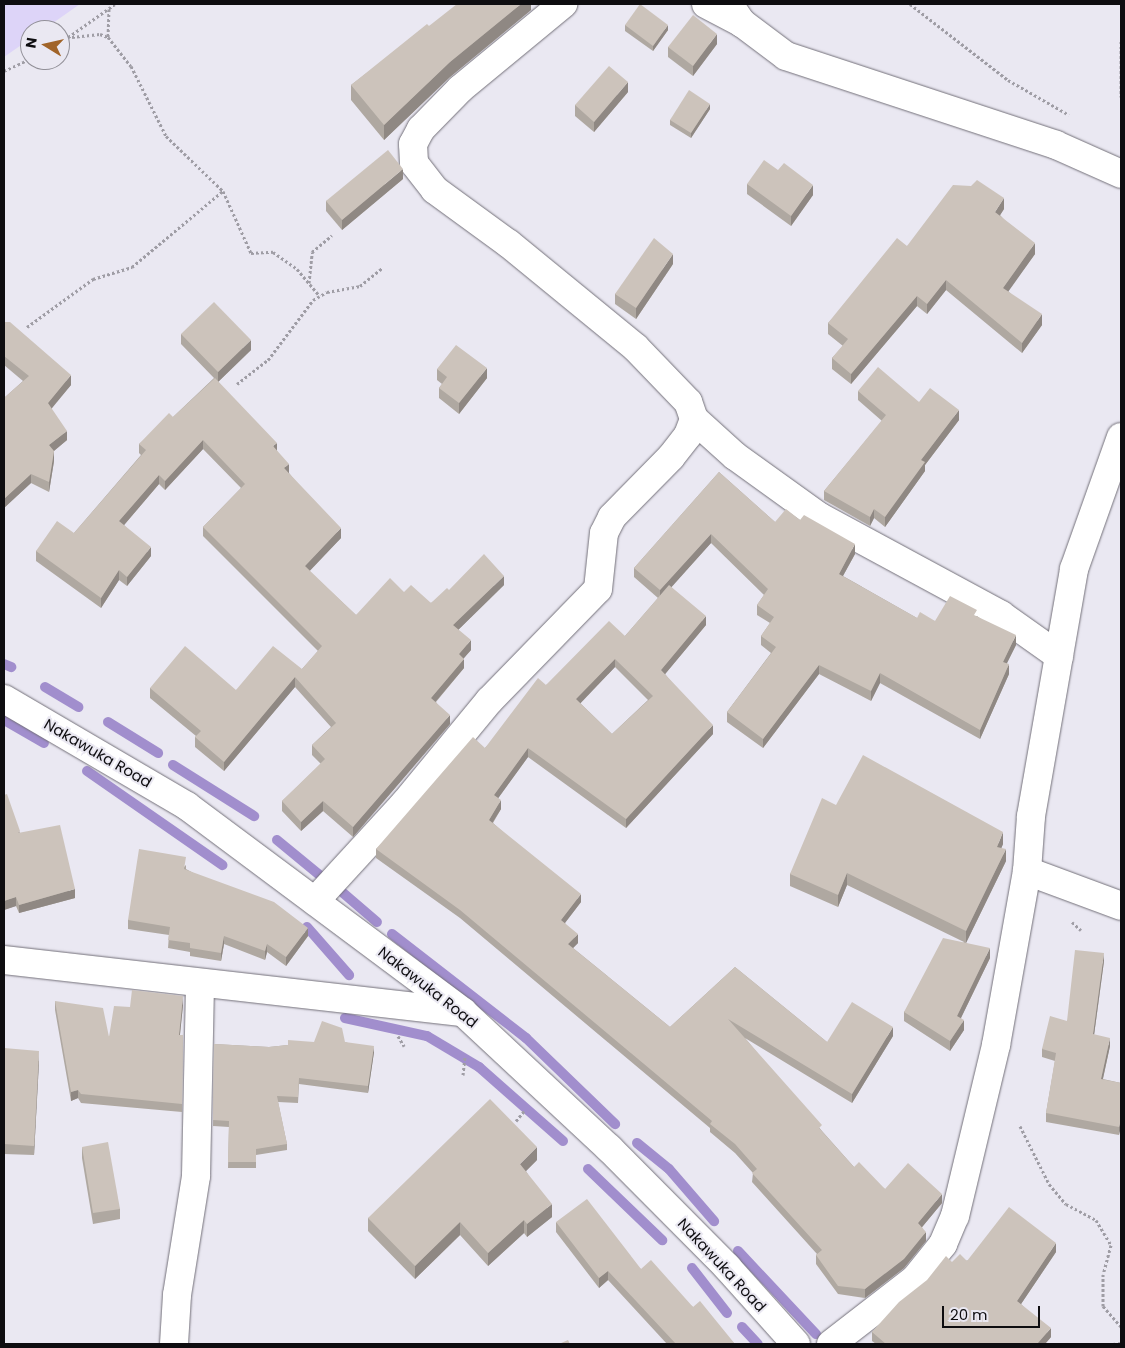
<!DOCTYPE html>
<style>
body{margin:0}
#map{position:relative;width:1125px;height:1348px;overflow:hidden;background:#eae8f2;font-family:Poppins,sans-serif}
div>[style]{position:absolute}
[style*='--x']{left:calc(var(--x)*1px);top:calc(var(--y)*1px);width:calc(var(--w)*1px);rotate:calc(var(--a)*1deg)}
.green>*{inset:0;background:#ddd4f8}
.stream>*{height:10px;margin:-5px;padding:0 5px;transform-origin:5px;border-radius:5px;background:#a18ecd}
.path>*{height:3px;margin-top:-1.5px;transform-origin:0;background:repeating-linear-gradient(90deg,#9f9da5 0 2.5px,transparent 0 5px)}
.roads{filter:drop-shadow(0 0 1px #737079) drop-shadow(0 0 1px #737079)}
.minor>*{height:28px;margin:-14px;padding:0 14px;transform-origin:14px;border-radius:14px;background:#fff}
.secondary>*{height:28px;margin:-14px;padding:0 14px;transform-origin:14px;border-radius:14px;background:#fff}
.wall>*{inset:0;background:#afa8a1}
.shaded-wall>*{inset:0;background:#8f8883}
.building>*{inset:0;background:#ccc3bb}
span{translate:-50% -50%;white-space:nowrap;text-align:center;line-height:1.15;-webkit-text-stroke:4px #eae8f2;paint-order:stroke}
.street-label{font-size:15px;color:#0e0d10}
.frame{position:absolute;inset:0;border:5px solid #0e0d10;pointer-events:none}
.north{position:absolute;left:20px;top:20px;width:50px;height:50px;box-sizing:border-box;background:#eae8f2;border:1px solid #929098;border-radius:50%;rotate:279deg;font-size:14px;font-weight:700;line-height:20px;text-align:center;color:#0e0d10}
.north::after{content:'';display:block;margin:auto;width:18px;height:22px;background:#a16429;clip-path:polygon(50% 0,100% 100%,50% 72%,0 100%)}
.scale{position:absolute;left:942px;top:1306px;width:98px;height:22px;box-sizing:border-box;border:2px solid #0e0d10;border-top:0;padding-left:6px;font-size:15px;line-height:18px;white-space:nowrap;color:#0e0d10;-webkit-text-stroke:4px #eae8f2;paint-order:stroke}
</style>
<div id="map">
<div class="green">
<i style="clip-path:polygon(4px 4px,80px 4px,43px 30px,30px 30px,30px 39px,4px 57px)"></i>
</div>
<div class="stream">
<i style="--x:4;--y:664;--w:8;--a:23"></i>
<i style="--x:45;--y:687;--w:39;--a:31"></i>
<i style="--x:4;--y:720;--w:46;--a:29.9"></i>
<i style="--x:108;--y:722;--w:59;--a:31.8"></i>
<i style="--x:173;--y:765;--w:96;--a:32.2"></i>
<i style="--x:87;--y:771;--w:165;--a:34.8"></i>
<i style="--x:277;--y:840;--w:58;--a:39.4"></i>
<i style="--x:342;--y:892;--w:46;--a:40.6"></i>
<i style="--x:307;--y:927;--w:64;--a:48.8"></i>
<i style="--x:392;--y:934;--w:170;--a:37.8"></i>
<i style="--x:526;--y:1038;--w:124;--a:44"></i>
<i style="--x:345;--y:1018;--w:84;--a:12.4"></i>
<i style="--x:427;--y:1036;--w:61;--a:30.8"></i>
<i style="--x:479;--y:1067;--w:112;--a:41.4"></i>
<i style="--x:637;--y:1143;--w:41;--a:39.1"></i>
<i style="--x:669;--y:1169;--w:69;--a:49.1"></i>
<i style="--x:588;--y:1169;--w:103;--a:43.8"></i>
<i style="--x:738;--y:1251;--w:114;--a:46.8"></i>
<i style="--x:692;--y:1268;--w:57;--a:52.1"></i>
<i style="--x:742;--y:1327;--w:23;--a:47"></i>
</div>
<div class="path">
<i style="--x:910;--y:4;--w:124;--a:37.8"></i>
<i style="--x:1008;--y:80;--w:70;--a:29.8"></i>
<i style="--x:109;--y:9;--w:28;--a:92"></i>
<i style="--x:108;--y:37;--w:37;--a:52"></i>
<i style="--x:131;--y:66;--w:78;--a:63.4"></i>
<i style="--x:166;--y:136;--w:79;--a:44"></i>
<i style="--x:223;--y:191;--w:68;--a:65.7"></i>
<i style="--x:251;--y:253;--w:22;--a:-3"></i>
<i style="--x:273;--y:252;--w:29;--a:35"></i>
<i style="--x:297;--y:269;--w:35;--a:50"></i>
<i style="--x:72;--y:37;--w:28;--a:-6"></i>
<i style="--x:100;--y:34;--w:9;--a:21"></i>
<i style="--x:1121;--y:41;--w:56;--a:90"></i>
<i style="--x:60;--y:43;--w:67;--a:-35.3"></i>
<i style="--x:4;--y:71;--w:29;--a:-25"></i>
<i style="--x:309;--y:283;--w:31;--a:-84"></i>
<i style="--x:312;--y:252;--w:26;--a:-40"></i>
<i style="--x:27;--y:327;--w:82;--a:-36"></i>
<i style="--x:93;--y:279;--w:41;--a:-17.1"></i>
<i style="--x:132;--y:267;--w:119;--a:-39.9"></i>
<i style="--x:237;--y:384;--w:39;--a:-38"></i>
<i style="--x:268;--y:360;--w:75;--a:-53.1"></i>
<i style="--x:313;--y:300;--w:16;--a:-30"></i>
<i style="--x:327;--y:292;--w:34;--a:-10"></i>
<i style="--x:360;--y:286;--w:28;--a:-39"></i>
<i style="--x:1072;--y:922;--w:12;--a:42"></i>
<i style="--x:398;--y:1036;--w:12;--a:59"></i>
<i style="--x:463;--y:1075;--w:18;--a:-84"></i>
<i style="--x:516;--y:1121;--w:14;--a:-51"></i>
<i style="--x:1020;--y:1126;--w:65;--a:63.4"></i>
<i style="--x:1049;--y:1184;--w:26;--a:50"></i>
<i style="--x:1066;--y:1204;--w:34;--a:28"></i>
<i style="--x:1096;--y:1220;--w:29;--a:59"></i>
<i style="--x:1111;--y:1245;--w:30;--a:105"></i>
<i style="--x:1103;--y:1274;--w:32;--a:90"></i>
<i style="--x:1103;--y:1306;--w:28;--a:49"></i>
<i style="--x:1113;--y:1344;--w:8;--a:-7"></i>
</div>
<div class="roads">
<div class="minor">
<i style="--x:706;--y:4;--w:41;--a:27.8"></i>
<i style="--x:729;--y:4;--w:23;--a:56"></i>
<i style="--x:742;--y:23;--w:55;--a:36.9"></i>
<i style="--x:786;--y:56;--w:284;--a:18.2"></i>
<i style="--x:1056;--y:145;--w:71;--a:24"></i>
<i style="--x:694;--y:419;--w:55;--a:42.1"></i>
<i style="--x:735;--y:456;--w:105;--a:35.7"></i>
<i style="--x:820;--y:517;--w:206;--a:28.4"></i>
<i style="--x:1001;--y:615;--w:71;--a:35.3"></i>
<i style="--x:1027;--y:871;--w:100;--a:20.4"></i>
<i style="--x:315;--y:901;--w:132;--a:-47.5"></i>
<i style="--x:404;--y:804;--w:134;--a:-50.5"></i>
<i style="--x:489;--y:701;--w:156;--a:-45.8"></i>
<i style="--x:598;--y:589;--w:56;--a:-83.9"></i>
<i style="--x:604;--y:533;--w:18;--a:-63"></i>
<i style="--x:612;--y:517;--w:84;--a:-45.5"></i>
<i style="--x:671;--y:457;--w:28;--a:-52"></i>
<i style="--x:688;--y:435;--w:17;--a:-69"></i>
<i style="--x:694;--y:419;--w:18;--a:-109"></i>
<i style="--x:688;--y:402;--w:76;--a:-133.9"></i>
<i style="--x:635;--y:347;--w:163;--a:-140.7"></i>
<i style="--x:509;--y:244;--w:92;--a:-143.9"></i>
<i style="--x:435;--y:190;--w:34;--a:-128"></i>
<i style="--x:414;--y:163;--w:19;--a:-93"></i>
<i style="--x:413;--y:144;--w:17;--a:-62"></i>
<i style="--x:421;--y:129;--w:56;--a:-45.7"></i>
<i style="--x:460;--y:89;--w:134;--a:-39.5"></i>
<i style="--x:4;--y:960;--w:462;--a:6.5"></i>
<i style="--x:174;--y:1344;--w:49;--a:-86.5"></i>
<i style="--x:177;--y:1295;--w:121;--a:-80.9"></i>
<i style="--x:196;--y:1176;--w:193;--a:-88.8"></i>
<i style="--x:831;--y:1344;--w:106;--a:-37.7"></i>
<i style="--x:915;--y:1279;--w:45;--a:-51.3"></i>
<i style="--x:943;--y:1244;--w:30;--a:-67"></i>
<i style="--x:955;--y:1216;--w:176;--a:-76.5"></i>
<i style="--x:996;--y:1045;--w:177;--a:-79.9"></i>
<i style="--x:1027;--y:871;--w:55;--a:-85.8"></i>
<i style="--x:1031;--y:816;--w:251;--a:-80.1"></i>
<i style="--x:1074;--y:569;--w:140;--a:-70.4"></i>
</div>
<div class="secondary">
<i style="--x:4;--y:699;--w:212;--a:30.3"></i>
<i style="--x:187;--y:806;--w:344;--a:36.7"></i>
<i style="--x:463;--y:1012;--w:200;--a:43"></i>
<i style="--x:609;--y:1148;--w:168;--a:45.2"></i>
<i style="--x:727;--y:1267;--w:103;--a:48.1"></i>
</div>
</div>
<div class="wall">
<i style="clip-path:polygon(531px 4px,531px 10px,450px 77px,384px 140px,351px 100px,351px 85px,429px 26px)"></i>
<i style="clip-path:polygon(625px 25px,668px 30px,653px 51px,625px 31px)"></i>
<i style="clip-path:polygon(717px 44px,693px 76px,668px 57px,668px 47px)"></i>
<i style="clip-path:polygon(628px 92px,594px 132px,575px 116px,575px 105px)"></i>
<i style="clip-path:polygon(710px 109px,691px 138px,670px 125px,670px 120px)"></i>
<i style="clip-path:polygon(403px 179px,342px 230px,326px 211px,326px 201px)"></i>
<i style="clip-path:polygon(747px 184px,813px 195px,791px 226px,747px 194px)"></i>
<i style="clip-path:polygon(1004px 209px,1000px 215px,1035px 254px,1008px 291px,1042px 325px,1022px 353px,946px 290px,927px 314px,917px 306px,851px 384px,832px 369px,832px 358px,843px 346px,828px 334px,828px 323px,907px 246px)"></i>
<i style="clip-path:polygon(673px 264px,636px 319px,615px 304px,615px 294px)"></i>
<i style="clip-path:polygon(4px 322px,71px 385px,51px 408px,67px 440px,54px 451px,54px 461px,49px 492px,31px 483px,4px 508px,4px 398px,23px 381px,4px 365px)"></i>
<i style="clip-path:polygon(181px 334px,251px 350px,218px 382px,277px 451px,289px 473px,341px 538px,309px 571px,356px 615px,404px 592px,431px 603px,449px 590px,504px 585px,458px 630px,471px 650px,463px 658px,464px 668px,436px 702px,450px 724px,353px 837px,323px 811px,301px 831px,282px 811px,282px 801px,321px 764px,312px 755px,312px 745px,331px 727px,295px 687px,224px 771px,195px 747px,195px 737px,196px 736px,150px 698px,150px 688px,236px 690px,302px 669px,318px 651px,203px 536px,203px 527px,241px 488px,203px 449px,165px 490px,159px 484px,124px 525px,151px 556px,127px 586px,119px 580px,101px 608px,36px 561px,36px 551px,74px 533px,141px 455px,139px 453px,139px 444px,173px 417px,214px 378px,181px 344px)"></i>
<i style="clip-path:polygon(437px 369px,487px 378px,459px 414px,439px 398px,439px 388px,442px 384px,437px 380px)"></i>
<i style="clip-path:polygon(858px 391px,919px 402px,959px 420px,925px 465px,925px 471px,885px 527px,874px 518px,870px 526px,824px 500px,824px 491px,882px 421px,858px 400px)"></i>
<i style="clip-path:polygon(evenodd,719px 472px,775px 522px,800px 520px,855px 554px,843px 576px,917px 618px,935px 621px,977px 616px,1016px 645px,1007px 663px,1009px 674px,980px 739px,880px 683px,871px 701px,819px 674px,763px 748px,727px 722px,727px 712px,771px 653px,761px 645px,761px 636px,770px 623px,757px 615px,757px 605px,764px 595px,711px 543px,671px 587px,706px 625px,665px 674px,713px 734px,626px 828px,528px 757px,498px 798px,501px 809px,493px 823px,581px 902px,565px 923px,578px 943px,573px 948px,670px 1027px,735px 967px,827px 1042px,893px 1036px,852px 1103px,745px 1038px,822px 1131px,854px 1167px,885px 1189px,942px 1203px,922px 1227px,926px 1241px,904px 1268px,865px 1298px,838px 1294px,816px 1264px,816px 1255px,817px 1254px,752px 1182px,753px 1173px,735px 1153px,710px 1132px,710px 1128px,460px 918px,376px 858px,376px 849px,485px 748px,546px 685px,625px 636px,658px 598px,634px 577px,634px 568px,719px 472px,615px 667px,648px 700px,612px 734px,580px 703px,615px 667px)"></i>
<i style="clip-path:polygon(4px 795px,20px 833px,75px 898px,19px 913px,16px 906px,4px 910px)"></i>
<i style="clip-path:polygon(836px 805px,1003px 844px,1001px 848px,1006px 861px,966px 943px,990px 958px,961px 1018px,964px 1030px,950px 1051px,904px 1021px,904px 1012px,964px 942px,847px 885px,838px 907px,790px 886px,790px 874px)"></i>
<i style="clip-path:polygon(186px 865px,186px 869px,308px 936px,286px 966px,267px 952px,265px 960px,224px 944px,221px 961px,190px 956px,190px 952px,168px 948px,169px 935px,128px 929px,128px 920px)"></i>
<i style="clip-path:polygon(1104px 961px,1094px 1035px,1110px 1046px,1103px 1079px,1121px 1083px,1119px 1135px,1046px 1122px,1046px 1113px,1055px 1061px,1042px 1057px,1042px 1049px,1067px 1021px)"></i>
<i style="clip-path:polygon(55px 1001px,109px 1037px,130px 1007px,183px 1005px,180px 1035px,183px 1035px,182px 1112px,81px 1103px,78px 1098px,71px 1101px,55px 1010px)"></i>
<i style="clip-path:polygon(314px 1042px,345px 1042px,374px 1052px,368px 1093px,299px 1084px,298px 1103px,278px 1102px,287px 1144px,287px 1150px,256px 1155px,256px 1168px,228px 1168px,229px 1127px,213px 1126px,214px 1044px,269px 1047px,288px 1045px)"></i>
<i style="clip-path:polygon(4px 1048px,39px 1061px,34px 1155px,4px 1154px)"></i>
<i style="clip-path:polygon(82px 1147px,120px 1209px,120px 1219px,93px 1224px,82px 1158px)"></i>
<i style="clip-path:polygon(537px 1160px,526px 1171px,552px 1217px,527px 1237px,524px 1233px,488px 1266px,460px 1235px,415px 1279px,368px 1231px,368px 1218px)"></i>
<i style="clip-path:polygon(556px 1222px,641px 1269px,693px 1307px,735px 1344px,667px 1344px,608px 1280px,599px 1288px,556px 1232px)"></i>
<i style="clip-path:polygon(1056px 1252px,1021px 1304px,1051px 1337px,1045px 1344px,876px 1344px,872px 1341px,872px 1332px,952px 1262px)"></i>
</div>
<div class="shaded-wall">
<i style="clip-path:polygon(521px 4px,531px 4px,531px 10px,450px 77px,384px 140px,384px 125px,450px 62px)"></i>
<i style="clip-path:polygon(668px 25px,668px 30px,653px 51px,653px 46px)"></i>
<i style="clip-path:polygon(717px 34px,717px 44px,693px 76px,693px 66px)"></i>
<i style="clip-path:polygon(628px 82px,628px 92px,594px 132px,594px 122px)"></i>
<i style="clip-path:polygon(710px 104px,710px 109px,691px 138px,691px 133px)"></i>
<i style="clip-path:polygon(403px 169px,403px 179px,342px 230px,342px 220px)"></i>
<i style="clip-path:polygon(813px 185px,813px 195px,791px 226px,791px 216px)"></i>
<i style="clip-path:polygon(1004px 198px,1004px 209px,995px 223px,995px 212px)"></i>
<i style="clip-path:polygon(1035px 243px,1035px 254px,1003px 299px,1003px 288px)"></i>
<i style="clip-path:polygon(673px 254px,673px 264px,636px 319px,636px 308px)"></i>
<i style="clip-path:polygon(946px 280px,946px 290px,927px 314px,927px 304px)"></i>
<i style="clip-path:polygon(917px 296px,917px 306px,851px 384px,851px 374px)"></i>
<i style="clip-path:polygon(1042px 314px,1042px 325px,1022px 353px,1022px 343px)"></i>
<i style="clip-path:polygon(251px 340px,251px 350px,218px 382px,218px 372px)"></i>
<i style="clip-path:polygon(487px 368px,487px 378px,459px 414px,459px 403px)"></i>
<i style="clip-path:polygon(71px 375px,71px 385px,48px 413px,48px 403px)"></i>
<i style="clip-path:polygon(959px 410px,959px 420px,925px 465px,925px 471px,885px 527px,885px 517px,921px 460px)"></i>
<i style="clip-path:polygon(67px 431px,67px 440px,49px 455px,49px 445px)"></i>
<i style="clip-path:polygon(203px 440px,203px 449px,165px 490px,165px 481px)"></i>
<i style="clip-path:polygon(277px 443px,277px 453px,273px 446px)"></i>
<i style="clip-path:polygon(54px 451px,54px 461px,49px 492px,49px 482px)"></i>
<i style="clip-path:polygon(289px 464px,289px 474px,284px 468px)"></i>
<i style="clip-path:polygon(31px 474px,31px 483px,4px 508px,4px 499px)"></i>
<i style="clip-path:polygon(159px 475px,159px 484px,119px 531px,119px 521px)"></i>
<i style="clip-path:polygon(874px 509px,874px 518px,870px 526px,870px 517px)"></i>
<i style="clip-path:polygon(341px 528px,341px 538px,305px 576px,305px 566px)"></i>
<i style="clip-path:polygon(711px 534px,711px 543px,660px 600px,660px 590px)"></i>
<i style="clip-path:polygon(855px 544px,855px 554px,839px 583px,839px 574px)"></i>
<i style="clip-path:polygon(151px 547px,151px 556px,127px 586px,127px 577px)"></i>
<i style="clip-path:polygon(119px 570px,119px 580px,101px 608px,101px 598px)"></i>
<i style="clip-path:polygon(504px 576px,504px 585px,453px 635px,453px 625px)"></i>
<i style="clip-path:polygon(706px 616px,706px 625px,661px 679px,661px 670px)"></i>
<i style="clip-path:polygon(1016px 635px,1016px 645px,1003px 671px,1003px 662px)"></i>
<i style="clip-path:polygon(471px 640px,471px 650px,459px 664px,459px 654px)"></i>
<i style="clip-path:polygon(464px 659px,464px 668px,431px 707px,431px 698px)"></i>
<i style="clip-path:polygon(615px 659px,615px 667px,576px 708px,576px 699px)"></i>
<i style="clip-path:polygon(1009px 664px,1009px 674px,980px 739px,980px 730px)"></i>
<i style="clip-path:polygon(819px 665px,819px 674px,763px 748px,763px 739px)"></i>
<i style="clip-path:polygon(880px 673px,880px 683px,871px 701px,871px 691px)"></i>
<i style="clip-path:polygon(295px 677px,295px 687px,224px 771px,224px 762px)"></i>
<i style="clip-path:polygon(450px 715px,450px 724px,353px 837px,353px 827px)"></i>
<i style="clip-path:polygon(713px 725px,713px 734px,626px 828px,626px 819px)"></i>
<i style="clip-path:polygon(528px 748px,528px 757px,494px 804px,494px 795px)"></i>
<i style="clip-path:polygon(501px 800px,501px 809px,489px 828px,489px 820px)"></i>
<i style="clip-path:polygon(323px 801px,323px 811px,301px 831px,301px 822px)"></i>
<i style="clip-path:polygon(1003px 832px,1003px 844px,997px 859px,997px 847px)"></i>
<i style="clip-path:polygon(1006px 849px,1006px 861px,966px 943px,966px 931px)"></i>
<i style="clip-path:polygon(847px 873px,847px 885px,838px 907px,838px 895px)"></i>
<i style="clip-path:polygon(75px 889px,75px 898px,19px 913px,19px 905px)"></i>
<i style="clip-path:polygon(581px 894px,581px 902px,561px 928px,561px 920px)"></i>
<i style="clip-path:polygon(16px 897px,16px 906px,4px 910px,4px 901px)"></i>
<i style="clip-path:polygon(308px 928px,308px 936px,286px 966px,286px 957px)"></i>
<i style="clip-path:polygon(578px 934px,578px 943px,568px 953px,568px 944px)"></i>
<i style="clip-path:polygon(224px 936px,224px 944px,221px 961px,221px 953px)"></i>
<i style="clip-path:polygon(267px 944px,267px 952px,265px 960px,265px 951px)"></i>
<i style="clip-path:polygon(990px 948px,990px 958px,957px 1026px,957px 1016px)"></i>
<i style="clip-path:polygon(1104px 953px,1104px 961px,1093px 1043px,1093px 1034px)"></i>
<i style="clip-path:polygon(183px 996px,183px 1005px,179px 1043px,179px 1035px)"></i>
<i style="clip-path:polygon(964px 1020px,964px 1030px,950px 1051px,950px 1041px)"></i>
<i style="clip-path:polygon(893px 1027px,893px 1036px,852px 1103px,852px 1094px)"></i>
<i style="clip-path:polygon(1110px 1038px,1110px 1046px,1101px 1087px,1101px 1079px)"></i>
<i style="clip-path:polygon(374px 1046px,374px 1052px,368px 1093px,368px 1086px)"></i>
<i style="clip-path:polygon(39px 1051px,39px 1061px,34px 1155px,34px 1146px)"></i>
<i style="clip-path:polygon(78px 1090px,78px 1098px,71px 1101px,71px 1092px)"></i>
<i style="clip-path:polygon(1121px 1118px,1121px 1127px,1119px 1135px,1119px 1127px)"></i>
<i style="clip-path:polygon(537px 1147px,537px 1160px,520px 1177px,520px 1164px)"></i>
<i style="clip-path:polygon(942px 1194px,942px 1203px,918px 1232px,918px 1223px)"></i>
<i style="clip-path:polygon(552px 1204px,552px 1217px,527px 1237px,527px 1224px)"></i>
<i style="clip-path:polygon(524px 1220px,524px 1233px,488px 1266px,488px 1253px)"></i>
<i style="clip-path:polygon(460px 1222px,460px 1235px,415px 1279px,415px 1266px)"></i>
<i style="clip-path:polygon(926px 1232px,926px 1241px,904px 1268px,865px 1298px,865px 1289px)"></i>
<i style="clip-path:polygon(1056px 1243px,1056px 1252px,1017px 1310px,1017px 1301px)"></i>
<i style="clip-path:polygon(608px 1271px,608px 1280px,599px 1288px,599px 1278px)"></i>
<i style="clip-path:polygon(1051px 1328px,1051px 1337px,1045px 1344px,1037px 1344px)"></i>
</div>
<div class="building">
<i style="clip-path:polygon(457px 4px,521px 4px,450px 62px,384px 125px,351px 85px,427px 24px,429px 26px)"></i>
<i style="clip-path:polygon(640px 4px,668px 25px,653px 46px,625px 25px)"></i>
<i style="clip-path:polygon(693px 15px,717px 34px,693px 66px,668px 47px)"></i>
<i style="clip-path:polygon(609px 66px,628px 82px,594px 122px,575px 105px)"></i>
<i style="clip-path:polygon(689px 90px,710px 104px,691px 133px,670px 120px)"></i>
<i style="clip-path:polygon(388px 150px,403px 169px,342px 220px,326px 201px)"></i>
<i style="clip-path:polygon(764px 160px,778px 170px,784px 163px,813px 185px,791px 216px,747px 184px)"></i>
<i style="clip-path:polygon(977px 180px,1004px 198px,995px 212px,1035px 243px,1003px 288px,1042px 314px,1022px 343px,946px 280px,927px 304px,917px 296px,851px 374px,832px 358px,848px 339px,828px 323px,897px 238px,907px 246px,953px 185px,971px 186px)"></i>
<i style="clip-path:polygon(654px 238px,673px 254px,636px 308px,615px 294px)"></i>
<i style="clip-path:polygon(214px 302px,251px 340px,218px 372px,181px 334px)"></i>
<i style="clip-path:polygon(4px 322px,10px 322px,71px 375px,48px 403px,67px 431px,49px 445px,54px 451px,49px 482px,31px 474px,4px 499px,4px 398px,29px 376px,4px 356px)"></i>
<i style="clip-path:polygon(456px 345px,487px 368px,459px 403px,439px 388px,447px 377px,437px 369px)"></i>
<i style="clip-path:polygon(878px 367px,919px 402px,930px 388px,959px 410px,921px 460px,925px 462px,885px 517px,874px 509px,870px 517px,824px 491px,886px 415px,858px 391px)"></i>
<i style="clip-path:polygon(215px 378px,277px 443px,273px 446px,289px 464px,284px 468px,341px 528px,305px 566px,356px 615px,390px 578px,404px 592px,411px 585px,431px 603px,447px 588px,449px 590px,484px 554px,504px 576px,453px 625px,471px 640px,459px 654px,464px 659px,431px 698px,450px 715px,353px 827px,323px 801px,301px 822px,282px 801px,325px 759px,312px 745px,336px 723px,295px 677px,224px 762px,195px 737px,201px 731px,150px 688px,185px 646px,236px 690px,273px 646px,302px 669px,322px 646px,203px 527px,245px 484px,203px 440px,165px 481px,159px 475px,119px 521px,151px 547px,127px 577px,119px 570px,101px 598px,36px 551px,57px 521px,74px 533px,146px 450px,139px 444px,169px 413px,173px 417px)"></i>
<i style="clip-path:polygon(719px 472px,775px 522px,786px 509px,800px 520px,804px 515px,855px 544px,839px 574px,917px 618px,920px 612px,935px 621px,950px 596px,977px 610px,974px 615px,1016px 635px,1003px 662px,1009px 664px,980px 730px,880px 673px,871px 691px,819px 665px,763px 739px,727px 712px,776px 647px,761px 636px,774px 617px,757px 605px,768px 589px,711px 534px,660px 590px,634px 568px)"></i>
<i style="clip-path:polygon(evenodd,669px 585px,706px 616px,661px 670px,713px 725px,626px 819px,528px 748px,494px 795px,501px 800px,489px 820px,581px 894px,561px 920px,578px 934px,568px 944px,670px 1027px,735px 967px,827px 1042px,852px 1002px,893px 1027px,852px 1094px,728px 1019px,822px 1125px,819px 1128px,854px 1167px,859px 1162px,885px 1189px,908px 1163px,942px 1194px,918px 1223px,926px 1232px,904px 1259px,865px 1289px,838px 1286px,816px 1255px,822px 1250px,752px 1173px,757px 1169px,735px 1144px,710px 1124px,712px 1121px,460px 910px,376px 849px,473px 737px,485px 748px,538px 678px,546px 685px,609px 621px,625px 636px,669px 585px,615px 659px,653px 696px,612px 734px,576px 699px,615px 659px)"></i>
<i style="clip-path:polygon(863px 755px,1003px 832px,997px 847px,1006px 849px,966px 931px,847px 873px,838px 895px,790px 874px,822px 798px,836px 805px)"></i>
<i style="clip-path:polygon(7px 794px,20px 831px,18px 833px,60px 825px,75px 889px,19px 905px,16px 897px,4px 901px,4px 795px)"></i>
<i style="clip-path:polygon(139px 849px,186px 857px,184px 869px,274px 902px,308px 928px,286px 957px,267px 944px,265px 951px,224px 936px,221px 953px,190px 948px,190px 943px,168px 940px,170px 927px,128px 920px)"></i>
<i style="clip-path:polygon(943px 938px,990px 948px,957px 1016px,964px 1020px,950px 1041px,904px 1012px)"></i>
<i style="clip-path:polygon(1075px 950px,1104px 953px,1093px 1034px,1110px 1038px,1101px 1079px,1121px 1083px,1121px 1118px,1119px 1127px,1046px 1113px,1056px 1053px,1042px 1049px,1050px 1016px,1067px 1021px)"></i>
<i style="clip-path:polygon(132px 990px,183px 996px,179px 1035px,183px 1035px,182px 1104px,81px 1094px,78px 1090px,71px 1092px,55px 1001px,103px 1008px,109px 1037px,114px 1006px,130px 1007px)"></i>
<i style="clip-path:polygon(322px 1021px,342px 1028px,345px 1042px,374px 1046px,368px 1086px,299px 1078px,298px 1097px,277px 1096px,287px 1144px,256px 1149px,256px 1162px,228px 1162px,229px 1121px,213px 1120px,214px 1044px,269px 1047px,288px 1045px,288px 1040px,314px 1042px)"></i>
<i style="clip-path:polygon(4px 1048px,39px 1051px,34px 1146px,4px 1144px)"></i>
<i style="clip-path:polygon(490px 1099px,537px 1147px,520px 1164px,552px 1204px,527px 1224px,524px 1220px,488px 1253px,460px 1222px,415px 1266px,368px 1218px)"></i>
<i style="clip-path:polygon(108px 1142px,120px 1209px,93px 1213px,82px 1147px)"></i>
<i style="clip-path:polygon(587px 1199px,641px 1269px,651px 1260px,693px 1307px,700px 1301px,735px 1344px,676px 1344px,608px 1271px,599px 1278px,556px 1222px)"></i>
<i style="clip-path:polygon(1009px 1207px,1056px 1243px,1017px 1301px,1051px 1328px,1037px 1344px,886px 1344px,872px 1332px,899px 1302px,927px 1280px,946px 1256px,952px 1262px,960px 1254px,967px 1261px)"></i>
<i style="clip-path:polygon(568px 1340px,570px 1344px,559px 1344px)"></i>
</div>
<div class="street-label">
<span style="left:98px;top:753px;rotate:30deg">Nakawuka Road</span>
<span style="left:428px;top:987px;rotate:38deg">Nakawuka Road</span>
<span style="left:722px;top:1265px;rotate:47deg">Nakawuka Road</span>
</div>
<div class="frame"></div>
<div class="north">N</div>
<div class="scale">20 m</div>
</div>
